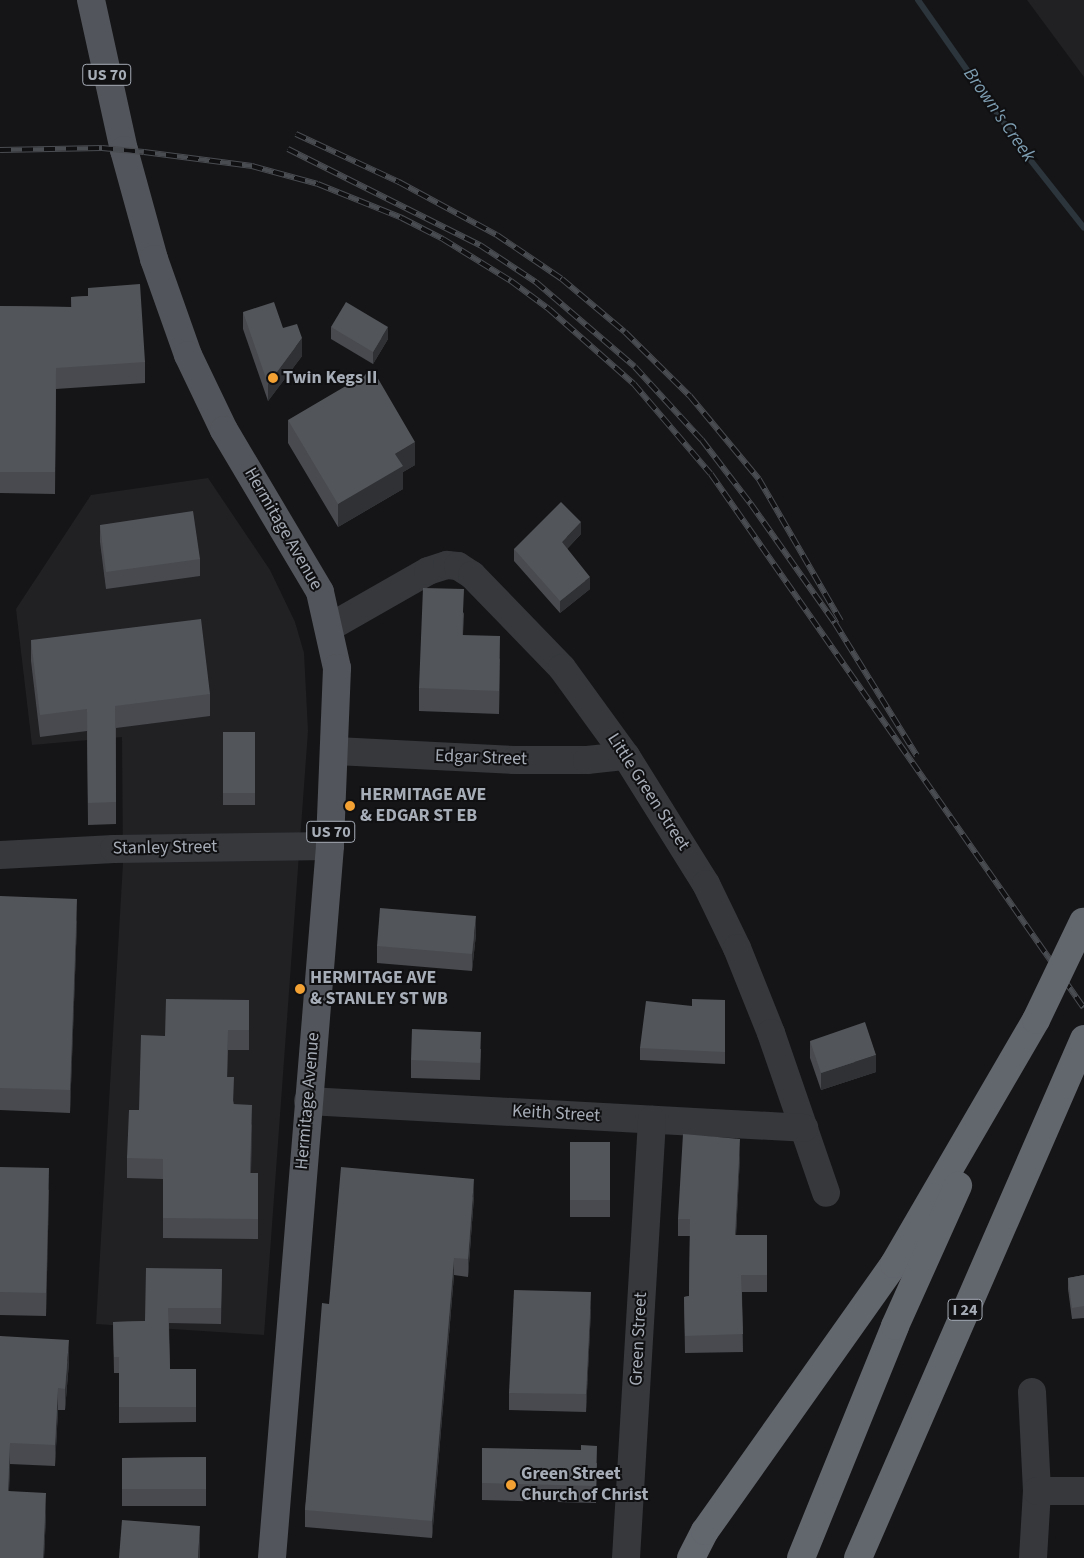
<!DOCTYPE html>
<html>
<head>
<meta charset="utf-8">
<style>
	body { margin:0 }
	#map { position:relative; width:1084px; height:1558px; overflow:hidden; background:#151517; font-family:"Source Sans 3",sans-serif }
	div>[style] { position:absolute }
	.built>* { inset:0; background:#212124 }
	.stream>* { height:6px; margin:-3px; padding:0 3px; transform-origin:3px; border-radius:3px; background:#2b353b }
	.minor>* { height:28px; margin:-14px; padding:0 14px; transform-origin:14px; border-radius:14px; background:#36383c }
	.major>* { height:28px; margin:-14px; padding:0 14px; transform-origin:14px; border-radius:14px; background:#52555b }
	.highway>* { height:28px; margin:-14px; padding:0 14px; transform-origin:14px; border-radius:14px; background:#62666d }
	.rail>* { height:5.5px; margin-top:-2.75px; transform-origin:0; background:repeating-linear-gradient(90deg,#101012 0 11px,#494c51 0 22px); box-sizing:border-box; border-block:1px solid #494c51 }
	.highway-bridge>* { height:28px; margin:-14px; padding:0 14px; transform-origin:14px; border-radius:14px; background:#62666d }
	.wall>* { inset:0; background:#484a4f }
	.shaded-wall>* { inset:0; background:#2f3134 }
	.building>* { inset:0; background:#52555a }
	.dots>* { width:14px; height:14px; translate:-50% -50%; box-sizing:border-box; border:2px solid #101012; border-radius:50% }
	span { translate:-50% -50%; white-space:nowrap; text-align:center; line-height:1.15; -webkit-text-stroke:4px #101012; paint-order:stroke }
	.shield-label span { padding:1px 4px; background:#101012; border:1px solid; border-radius:4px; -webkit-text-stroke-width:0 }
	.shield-label { font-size:16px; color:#a7adb7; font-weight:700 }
	.poi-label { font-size:18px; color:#a7adb7; font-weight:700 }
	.left { translate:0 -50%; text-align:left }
	.street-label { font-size:18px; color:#a7adb7 }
	.water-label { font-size:19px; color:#7e9eb2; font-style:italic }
</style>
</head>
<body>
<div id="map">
	<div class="built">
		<i style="clip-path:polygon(1027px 0,1084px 0,1084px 77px)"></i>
		<i style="clip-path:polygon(208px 478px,270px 570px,295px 622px,304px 653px,308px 731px,264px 1335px,96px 1324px,123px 863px,122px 737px,32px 745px,16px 609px,91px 495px)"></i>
	</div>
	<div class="stream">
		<i style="left:918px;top:0;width:192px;rotate:55deg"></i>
		<i style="left:1028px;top:157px;width:90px;rotate:51.7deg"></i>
	</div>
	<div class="minor">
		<i style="left:330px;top:627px;width:113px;rotate:-29.7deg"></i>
		<i style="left:428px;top:571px;width:20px;rotate:-18deg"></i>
		<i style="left:447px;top:565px;width:11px;rotate:5deg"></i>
		<i style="left:458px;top:566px;width:17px;rotate:33deg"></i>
		<i style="left:472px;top:575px;width:129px;rotate:45.9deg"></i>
		<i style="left:562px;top:668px;width:109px;rotate:54deg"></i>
		<i style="left:626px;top:756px;width:151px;rotate:58deg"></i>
		<i style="left:706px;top:884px;width:71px;rotate:64.2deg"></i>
		<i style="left:737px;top:948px;width:92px;rotate:68.2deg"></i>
		<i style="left:771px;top:1033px;width:169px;rotate:71deg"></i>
		<i style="left:336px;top:751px;width:179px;rotate:2.9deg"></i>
		<i style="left:515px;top:760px;width:72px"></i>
		<i style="left:587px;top:760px;width:39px;rotate:-6deg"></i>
		<i style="left:0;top:855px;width:114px;rotate:-3deg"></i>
		<i style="left:114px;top:849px;width:216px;rotate:-0.8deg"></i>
		<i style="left:308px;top:1101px;width:497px;rotate:3.1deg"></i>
		<i style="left:1032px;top:1392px;width:99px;rotate:87.1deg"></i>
		<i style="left:626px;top:1558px;width:439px;rotate:-86.6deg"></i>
		<i style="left:1033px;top:1558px;width:67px;rotate:-86.6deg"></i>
		<i style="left:1037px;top:1491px;width:47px"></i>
	</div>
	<div class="major">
		<i style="left:91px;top:0;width:154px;rotate:77.6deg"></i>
		<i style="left:124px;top:150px;width:113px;rotate:74.6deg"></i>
		<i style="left:154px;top:259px;width:102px;rotate:70.5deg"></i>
		<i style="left:188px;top:355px;width:83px;rotate:64.4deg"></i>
		<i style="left:224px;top:430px;width:188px;rotate:59.3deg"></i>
		<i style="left:320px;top:592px;width:78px;rotate:77.4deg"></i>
		<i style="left:337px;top:668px;width:178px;rotate:92.3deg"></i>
		<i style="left:330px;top:846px;width:714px;rotate:94.66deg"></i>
	</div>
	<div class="highway">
		<i style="left:691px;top:1558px;width:30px;rotate:-63deg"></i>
		<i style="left:705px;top:1531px;width:327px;rotate:-54.7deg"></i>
		<i style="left:894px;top:1264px;width:282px;rotate:-59.8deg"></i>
		<i style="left:801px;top:1558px;width:250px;rotate:-67.9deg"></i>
		<i style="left:895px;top:1326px;width:154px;rotate:-65.8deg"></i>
		<i style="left:858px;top:1558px;width:566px;rotate:-66.47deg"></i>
	</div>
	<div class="rail">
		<i style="left:296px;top:134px;width:114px;rotate:25deg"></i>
		<i style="left:399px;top:182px;width:111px;rotate:28.4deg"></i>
		<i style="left:497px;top:235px;width:78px;rotate:34.1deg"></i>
		<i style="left:562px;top:279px;width:82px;rotate:40.1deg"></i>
		<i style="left:625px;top:332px;width:91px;rotate:44.6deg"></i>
		<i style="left:690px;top:396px;width:108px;rotate:50.3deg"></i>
		<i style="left:759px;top:479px;width:164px;rotate:60deg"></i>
		<i style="left:288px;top:149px;width:215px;rotate:26.6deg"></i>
		<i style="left:480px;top:245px;width:67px;rotate:33.5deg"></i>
		<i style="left:536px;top:282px;width:130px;rotate:40.6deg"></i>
		<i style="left:635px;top:367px;width:99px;rotate:47.5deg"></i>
		<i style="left:702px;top:440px;width:81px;rotate:52.6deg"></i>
		<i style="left:751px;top:504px;width:146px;rotate:54.8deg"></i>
		<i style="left:835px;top:623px;width:156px;rotate:58.3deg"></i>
		<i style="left:0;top:150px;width:102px;rotate:-1.1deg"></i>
		<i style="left:102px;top:148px;width:42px;rotate:5.4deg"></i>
		<i style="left:144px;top:152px;width:109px;rotate:7.4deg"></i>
		<i style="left:252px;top:166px;width:68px;rotate:15.3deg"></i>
		<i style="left:318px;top:184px;width:91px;rotate:22deg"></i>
		<i style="left:402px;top:218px;width:46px;rotate:27.1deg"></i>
		<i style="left:443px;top:239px;width:80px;rotate:31.7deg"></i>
		<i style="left:511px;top:281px;width:47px;rotate:36.4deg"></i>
		<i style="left:549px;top:309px;width:113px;rotate:41.4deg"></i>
		<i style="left:634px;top:384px;width:118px;rotate:49.5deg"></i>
		<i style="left:711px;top:474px;width:651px;rotate:55.07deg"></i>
	</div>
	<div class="highway-bridge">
		<i style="left:1036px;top:1020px;width:109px;rotate:-64.4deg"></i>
	</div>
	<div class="wall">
		<i style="clip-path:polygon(88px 288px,145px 362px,145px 383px,56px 389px,55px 494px,0 493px,0 306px,71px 307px,71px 297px,88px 296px)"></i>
		<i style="clip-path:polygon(243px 312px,283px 328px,302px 356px,268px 401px,243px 329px)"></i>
		<i style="clip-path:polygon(331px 327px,388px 339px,373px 364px,331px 339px)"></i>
		<i style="clip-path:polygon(288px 420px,415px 465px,403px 472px,403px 489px,338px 527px,288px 443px)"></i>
		<i style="clip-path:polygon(100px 525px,200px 559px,200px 576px,106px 589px,100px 542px)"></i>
		<i style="clip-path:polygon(581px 534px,567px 549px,590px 589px,560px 613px,514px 561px,514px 549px)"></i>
		<i style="clip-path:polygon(464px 612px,463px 635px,500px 659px,499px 714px,419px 711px,419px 688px)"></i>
		<i style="clip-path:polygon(31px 640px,210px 694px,210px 716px,116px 728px,116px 824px,88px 825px,87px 731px,40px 737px,31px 661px)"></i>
		<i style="clip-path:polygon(223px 732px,255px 732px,255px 805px,223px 805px)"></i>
		<i style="clip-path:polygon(0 896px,77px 921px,70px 1113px,0 1110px)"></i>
		<i style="clip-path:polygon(476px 934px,472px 971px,377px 963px,377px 946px)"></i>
		<i style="clip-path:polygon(249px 1000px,249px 1050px,228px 1050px,227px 1077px,234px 1104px,252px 1125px,251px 1173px,258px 1173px,258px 1239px,163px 1238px,163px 1179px,127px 1178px,127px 1158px,139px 1110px)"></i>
		<i style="clip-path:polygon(725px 1000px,725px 1064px,640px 1060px,640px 1048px)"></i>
		<i style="clip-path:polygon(810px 1041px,876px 1072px,821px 1090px,810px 1058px)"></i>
		<i style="clip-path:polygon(481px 1049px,480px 1080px,411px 1078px,411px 1060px)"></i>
		<i style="clip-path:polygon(570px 1142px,610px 1142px,610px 1217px,570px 1217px)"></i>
		<i style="clip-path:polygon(740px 1156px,736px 1235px,767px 1235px,767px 1292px,742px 1292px,743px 1352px,685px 1353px,684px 1297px,689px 1296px,690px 1236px,678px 1236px,678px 1219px)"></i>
		<i style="clip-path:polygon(0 1167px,49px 1190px,46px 1316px,0 1315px)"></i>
		<i style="clip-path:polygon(474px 1196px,468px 1277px,454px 1275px,432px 1538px,305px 1527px,305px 1510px,329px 1304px)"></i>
		<i style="clip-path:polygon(222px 1269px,221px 1324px,169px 1323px,170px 1369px,196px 1369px,196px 1422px,119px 1423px,119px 1373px,114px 1373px,113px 1322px,145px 1321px)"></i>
		<i style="clip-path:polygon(1084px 1275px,1084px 1318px,1072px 1319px,1068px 1289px,1068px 1278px)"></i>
		<i style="clip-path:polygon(591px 1309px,586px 1412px,509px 1410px,509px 1393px)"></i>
		<i style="clip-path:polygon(0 1336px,69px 1362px,65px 1410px,58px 1410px,55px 1466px,10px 1464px,9px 1491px,46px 1514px,44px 1558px,0 1558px)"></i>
		<i style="clip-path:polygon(206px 1457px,206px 1506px,122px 1506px,122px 1458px)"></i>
		<i style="clip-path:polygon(597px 1463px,596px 1503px,482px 1500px,482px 1483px)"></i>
	</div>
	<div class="shaded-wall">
		<i style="clip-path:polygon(388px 327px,388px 339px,373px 364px,373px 352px)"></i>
		<i style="clip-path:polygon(302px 338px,302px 356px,268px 401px,268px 384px)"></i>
		<i style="clip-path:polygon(415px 442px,415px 465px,403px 472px,403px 489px,338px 527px,338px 504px,395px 454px)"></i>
		<i style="clip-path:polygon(581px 522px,581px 534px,562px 554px,562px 542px)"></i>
		<i style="clip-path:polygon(590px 577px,590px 589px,560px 613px,560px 601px)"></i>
		<i style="clip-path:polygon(500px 636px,500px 659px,499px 714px,499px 691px)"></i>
		<i style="clip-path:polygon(77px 899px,77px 921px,70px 1113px,70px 1090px)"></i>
		<i style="clip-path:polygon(476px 916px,476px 934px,472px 971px,472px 954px)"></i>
		<i style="clip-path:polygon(228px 1030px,228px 1050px,227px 1097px,227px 1077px)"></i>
		<i style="clip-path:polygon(876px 1055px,876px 1072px,821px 1090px,821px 1073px)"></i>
		<i style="clip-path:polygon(252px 1105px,252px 1125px,250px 1193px,250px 1173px)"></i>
		<i style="clip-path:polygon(740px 1139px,740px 1156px,735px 1252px,735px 1235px)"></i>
		<i style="clip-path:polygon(49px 1168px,49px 1190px,46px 1316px,46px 1293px)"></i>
		<i style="clip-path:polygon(474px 1179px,474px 1196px,468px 1277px,468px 1259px)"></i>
		<i style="clip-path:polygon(454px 1258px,454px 1275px,432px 1538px,432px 1521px)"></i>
		<i style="clip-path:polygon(591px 1292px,591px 1309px,586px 1412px,586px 1394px)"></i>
		<i style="clip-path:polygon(69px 1340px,69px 1362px,65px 1410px,65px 1389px)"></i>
		<i style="clip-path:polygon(58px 1388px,58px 1410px,55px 1466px,55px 1445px)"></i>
		<i style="clip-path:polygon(10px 1443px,10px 1464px,8px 1513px,8px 1491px)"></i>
		<i style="clip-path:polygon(46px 1493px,46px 1514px,44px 1558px,43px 1558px)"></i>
		<i style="clip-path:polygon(200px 1526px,200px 1558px,198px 1558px)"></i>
	</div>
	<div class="building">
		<i style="clip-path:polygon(140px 284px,145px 362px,56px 368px,55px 472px,0 472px,0 306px,72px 307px,71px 297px,88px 296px,88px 288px)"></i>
		<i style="clip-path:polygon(274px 302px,283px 328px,297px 324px,302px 338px,268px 384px,243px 312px)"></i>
		<i style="clip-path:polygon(346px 302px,388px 327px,373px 352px,331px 327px)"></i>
		<i style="clip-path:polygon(373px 370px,415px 442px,395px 454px,403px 466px,338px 504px,288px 420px)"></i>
		<i style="clip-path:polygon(561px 502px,581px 522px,562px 542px,590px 577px,560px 601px,514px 549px)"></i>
		<i style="clip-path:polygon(193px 511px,200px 559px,106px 572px,100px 525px)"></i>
		<i style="clip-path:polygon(423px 588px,464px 589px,462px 635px,500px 636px,499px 691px,419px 688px)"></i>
		<i style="clip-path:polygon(201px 619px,210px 694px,115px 706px,116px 802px,88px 803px,87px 709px,40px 715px,31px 640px)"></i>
		<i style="clip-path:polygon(223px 732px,255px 732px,255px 793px,223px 793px)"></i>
		<i style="clip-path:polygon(0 896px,77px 899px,70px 1090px,0 1088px)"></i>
		<i style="clip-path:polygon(380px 908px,476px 916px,472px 954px,377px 946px)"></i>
		<i style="clip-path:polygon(166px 999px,249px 1000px,249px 1030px,228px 1030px,227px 1077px,234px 1077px,233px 1104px,252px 1105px,250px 1173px,258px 1173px,258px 1219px,163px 1218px,163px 1159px,127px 1158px,129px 1110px,139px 1110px,141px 1035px,165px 1036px)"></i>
		<i style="clip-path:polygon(692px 999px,725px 1000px,725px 1052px,640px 1048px,646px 1001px,692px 1006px)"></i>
		<i style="clip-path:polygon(865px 1022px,876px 1055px,821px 1073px,810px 1041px)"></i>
		<i style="clip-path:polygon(412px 1029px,481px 1032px,480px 1063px,411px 1060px)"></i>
		<i style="clip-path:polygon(683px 1134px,740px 1139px,735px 1235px,767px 1235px,767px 1275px,741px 1275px,743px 1334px,685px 1336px,684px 1297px,689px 1296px,690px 1219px,678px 1219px)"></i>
		<i style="clip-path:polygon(570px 1142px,610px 1142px,610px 1200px,570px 1200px)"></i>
		<i style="clip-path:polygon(0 1167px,49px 1168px,46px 1293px,0 1292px)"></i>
		<i style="clip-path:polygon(341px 1167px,474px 1179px,468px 1259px,454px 1258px,432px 1521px,305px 1510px,322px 1303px,329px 1304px)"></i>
		<i style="clip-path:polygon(146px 1268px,222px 1269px,221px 1308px,168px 1308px,170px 1369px,196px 1369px,196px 1407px,119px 1407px,119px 1357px,114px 1357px,113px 1322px,145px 1321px)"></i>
		<i style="clip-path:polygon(1084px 1275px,1084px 1306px,1072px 1308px,1068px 1278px)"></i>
		<i style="clip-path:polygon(514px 1290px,591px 1292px,586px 1394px,509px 1393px)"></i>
		<i style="clip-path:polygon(0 1336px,69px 1340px,65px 1389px,58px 1388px,55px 1445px,10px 1443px,8px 1491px,46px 1493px,43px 1558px,0 1558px)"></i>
		<i style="clip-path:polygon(581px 1445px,597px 1446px,596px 1486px,482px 1483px,482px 1448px,581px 1450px)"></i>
		<i style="clip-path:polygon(206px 1457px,206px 1489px,122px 1489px,122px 1458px)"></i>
		<i style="clip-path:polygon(122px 1520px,200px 1526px,198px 1558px,119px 1558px)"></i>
	</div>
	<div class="dots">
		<i style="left:273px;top:378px;background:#f2a132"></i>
		<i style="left:350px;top:806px;background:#f2a132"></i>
		<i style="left:300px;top:989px;background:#f2a132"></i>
		<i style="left:511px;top:1485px;background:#f2a132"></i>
	</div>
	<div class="shield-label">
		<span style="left:107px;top:75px">US 70</span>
		<span style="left:331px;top:832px">US 70</span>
		<span style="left:965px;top:1310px">I 24</span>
	</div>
	<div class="poi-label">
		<span class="left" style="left:283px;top:378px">Twin Kegs II</span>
		<span class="left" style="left:360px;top:806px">HERMITAGE AVE<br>&amp; EDGAR ST EB</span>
		<span class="left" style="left:310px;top:989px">HERMITAGE AVE<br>&amp; STANLEY ST WB</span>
		<span class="left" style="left:521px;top:1485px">Green Street<br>Church of Christ</span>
	</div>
	<div class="street-label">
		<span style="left:283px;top:529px;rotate:60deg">Hermitage Avenue</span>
		<span style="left:481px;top:758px;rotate:2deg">Edgar Street</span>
		<span style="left:648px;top:792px;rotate:57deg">Little Green Street</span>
		<span style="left:165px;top:848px;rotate:-1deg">Stanley Street</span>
		<span style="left:308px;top:1101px;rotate:-85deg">Hermitage Avenue</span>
		<span style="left:556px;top:1114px;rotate:3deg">Keith Street</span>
		<span style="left:639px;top:1339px;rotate:-87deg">Green Street</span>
	</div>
	<div class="water-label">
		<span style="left:999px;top:115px;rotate:55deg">Brown's Creek</span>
	</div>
</div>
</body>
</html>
